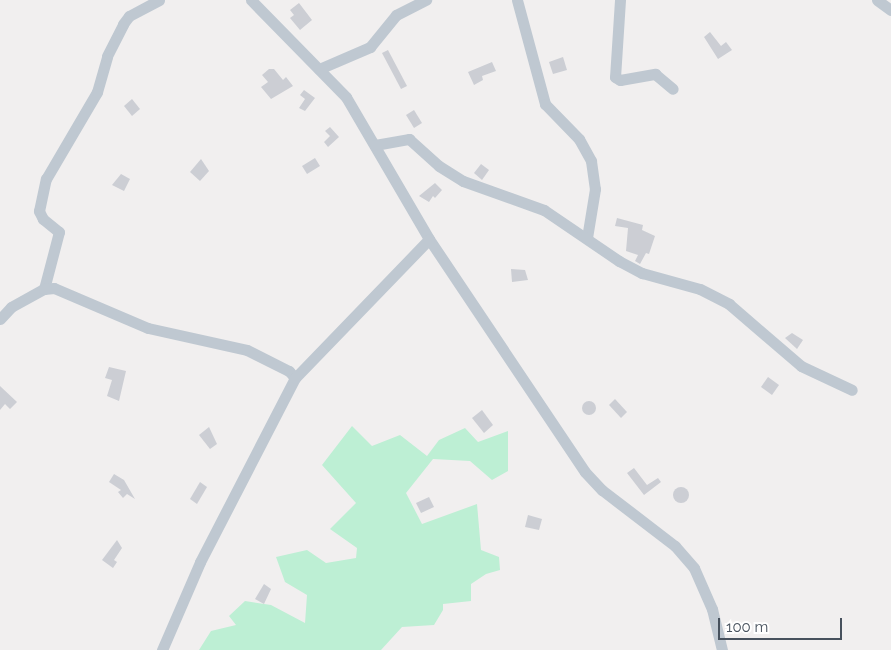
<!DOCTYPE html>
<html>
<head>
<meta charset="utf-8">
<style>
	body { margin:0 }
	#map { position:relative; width:891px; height:650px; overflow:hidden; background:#f1efef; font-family:Raleway,sans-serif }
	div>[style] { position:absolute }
	.green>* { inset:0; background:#bdefd4 }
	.building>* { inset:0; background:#ccced4 }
	.round { border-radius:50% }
	.minor>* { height:11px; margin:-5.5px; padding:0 5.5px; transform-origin:5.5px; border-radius:5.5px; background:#bfc8d1 }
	span { translate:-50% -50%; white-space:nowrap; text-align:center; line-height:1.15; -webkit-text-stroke:4px #fff; paint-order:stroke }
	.scale { position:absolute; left:718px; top:618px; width:124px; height:22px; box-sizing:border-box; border:2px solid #47515d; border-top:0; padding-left:6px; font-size:15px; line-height:18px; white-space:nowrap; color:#47515d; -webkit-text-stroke:4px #fff; paint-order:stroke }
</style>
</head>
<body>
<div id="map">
	<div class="green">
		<i style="clip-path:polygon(352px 426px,372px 446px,400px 435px,427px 456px,439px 440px,465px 428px,478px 442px,508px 431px,508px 471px,492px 480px,470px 461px,433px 459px,406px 493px,422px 524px,477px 504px,481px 550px,499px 557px,500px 570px,486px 574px,471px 584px,471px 601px,443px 604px,443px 610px,434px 625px,402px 627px,381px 650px,199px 650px,211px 631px,236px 625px,229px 616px,245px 601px,271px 605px,305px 623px,307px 595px,285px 582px,276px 557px,307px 550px,326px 563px,356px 558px,357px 548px,330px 529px,356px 503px,322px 465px)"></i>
	</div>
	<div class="building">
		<i style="clip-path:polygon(299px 3px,312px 20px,300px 30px,290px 18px,294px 15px,290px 10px)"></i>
		<i style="clip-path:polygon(710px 32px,721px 46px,726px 42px,732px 50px,718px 59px,704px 37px)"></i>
		<i style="clip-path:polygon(388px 50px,407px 86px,401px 89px,382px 53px)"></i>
		<i style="clip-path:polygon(563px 57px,567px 70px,553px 74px,549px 62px)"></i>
		<i style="clip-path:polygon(492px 62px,496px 71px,482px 76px,483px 80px,474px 85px,468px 72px)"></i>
		<i style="clip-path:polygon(269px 69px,274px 69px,283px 80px,286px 77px,293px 86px,271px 99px,261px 87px,268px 82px,262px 75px)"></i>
		<i style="clip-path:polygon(304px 90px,315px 98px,305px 111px,299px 108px,305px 99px,300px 95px)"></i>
		<i style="clip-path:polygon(132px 99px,140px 109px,132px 116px,124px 106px)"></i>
		<i style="clip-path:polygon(414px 110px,422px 123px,414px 128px,406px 115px)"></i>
		<i style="clip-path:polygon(330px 127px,339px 137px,328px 147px,324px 142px,330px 136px,325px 131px)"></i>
		<i style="clip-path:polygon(315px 158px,320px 166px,307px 174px,302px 166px)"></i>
		<i style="clip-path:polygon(201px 159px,209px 171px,200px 181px,190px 172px)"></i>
		<i style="clip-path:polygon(481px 164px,489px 170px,482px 180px,474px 173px)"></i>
		<i style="clip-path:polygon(121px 174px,130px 179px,124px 191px,112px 185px)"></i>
		<i style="clip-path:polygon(435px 183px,442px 190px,435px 198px,433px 196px,429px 202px,419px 196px)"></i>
		<i style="clip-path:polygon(617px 218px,643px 225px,642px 230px,655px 236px,649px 254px,646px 253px,640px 264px,635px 261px,638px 255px,626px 251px,628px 228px,615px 226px)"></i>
		<i style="clip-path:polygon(511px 269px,525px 270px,528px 280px,512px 282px)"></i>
		<i style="clip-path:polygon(792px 333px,803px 340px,797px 349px,785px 338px)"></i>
		<i style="clip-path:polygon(109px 367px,126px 371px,119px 401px,107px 396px,112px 380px,105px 378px)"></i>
		<i style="clip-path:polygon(768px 377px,779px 385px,772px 395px,761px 387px)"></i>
		<i style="clip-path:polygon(0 386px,17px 402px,10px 409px,5px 404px,0 410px)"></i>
		<i style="clip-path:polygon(615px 399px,627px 412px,621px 418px,609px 405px)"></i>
		<i class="round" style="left:582px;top:401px;width:14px;height:14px"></i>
		<i style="clip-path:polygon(482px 410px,493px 425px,484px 433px,472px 418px)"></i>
		<i style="clip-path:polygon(209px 427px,217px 444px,210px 449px,199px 435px)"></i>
		<i style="clip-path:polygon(634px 468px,647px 485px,658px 478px,661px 482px,644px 495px,627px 473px)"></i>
		<i style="clip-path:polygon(114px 474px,124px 480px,135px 499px,127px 494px,123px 498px,118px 492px,121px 490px,109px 482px)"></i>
		<i style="clip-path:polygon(200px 482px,207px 487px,197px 504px,190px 499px)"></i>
		<i class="round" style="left:673px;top:487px;width:16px;height:16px"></i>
		<i style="clip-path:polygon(429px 497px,434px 507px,421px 513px,416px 503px)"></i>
		<i style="clip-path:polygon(528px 515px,542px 519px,539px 530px,525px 527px)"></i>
		<i style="clip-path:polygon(117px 540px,122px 548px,114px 560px,117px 562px,113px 568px,102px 560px)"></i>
		<i style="clip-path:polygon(264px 584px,271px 589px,264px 604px,255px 599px)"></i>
	</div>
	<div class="minor">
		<i style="left:251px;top:0;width:136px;rotate:45.6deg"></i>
		<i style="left:346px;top:97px;width:164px;rotate:59.7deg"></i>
		<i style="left:429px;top:239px;width:280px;rotate:56.2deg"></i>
		<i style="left:585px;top:472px;width:25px;rotate:47deg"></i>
		<i style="left:602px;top:490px;width:92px;rotate:37.5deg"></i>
		<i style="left:675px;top:546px;width:29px;rotate:49deg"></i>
		<i style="left:694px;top:568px;width:45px;rotate:66.3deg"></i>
		<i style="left:712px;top:609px;width:42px;rotate:76.3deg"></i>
		<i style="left:517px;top:0;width:108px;rotate:74.9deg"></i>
		<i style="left:545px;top:104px;width:49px;rotate:45.8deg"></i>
		<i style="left:579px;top:139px;width:25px;rotate:61deg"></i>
		<i style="left:591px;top:161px;width:28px;rotate:82deg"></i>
		<i style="left:595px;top:189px;width:50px;rotate:99.3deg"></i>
		<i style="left:620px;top:0;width:77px;rotate:93.7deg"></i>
		<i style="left:615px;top:77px;width:6px;rotate:31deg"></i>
		<i style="left:620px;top:80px;width:36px;rotate:-10deg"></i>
		<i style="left:655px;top:74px;width:23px;rotate:40deg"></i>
		<i style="left:877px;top:0;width:17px;rotate:36deg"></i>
		<i style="left:319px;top:69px;width:56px;rotate:-23.3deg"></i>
		<i style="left:370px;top:47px;width:41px;rotate:-50.9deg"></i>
		<i style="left:396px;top:15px;width:34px;rotate:-27deg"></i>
		<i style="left:375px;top:145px;width:35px;rotate:-10deg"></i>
		<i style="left:409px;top:139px;width:40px;rotate:42deg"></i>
		<i style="left:439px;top:166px;width:28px;rotate:32deg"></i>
		<i style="left:463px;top:181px;width:86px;rotate:19.7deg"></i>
		<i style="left:544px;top:210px;width:91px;rotate:34.2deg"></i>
		<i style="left:619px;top:261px;width:26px;rotate:28deg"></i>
		<i style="left:642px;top:273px;width:60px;rotate:15.4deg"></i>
		<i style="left:700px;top:289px;width:33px;rotate:27deg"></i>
		<i style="left:729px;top:304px;width:95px;rotate:40.7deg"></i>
		<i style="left:801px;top:366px;width:56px;rotate:25.2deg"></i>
		<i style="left:44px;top:289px;width:59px;rotate:-75.3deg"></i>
		<i style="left:59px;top:232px;width:21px;rotate:-141deg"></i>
		<i style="left:43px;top:219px;width:9px;rotate:-117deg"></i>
		<i style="left:39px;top:211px;width:33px;rotate:-78deg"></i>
		<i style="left:46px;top:179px;width:101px;rotate:-59.6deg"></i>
		<i style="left:97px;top:92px;width:37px;rotate:-74deg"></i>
		<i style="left:107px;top:56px;width:36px;rotate:-63deg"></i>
		<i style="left:123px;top:24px;width:10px;rotate:-53deg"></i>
		<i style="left:129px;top:16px;width:34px;rotate:-28deg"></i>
		<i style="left:0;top:319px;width:16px;rotate:-47deg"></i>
		<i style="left:11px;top:307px;width:38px;rotate:-29deg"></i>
		<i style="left:44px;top:289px;width:10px;rotate:-6deg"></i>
		<i style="left:54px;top:288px;width:102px;rotate:23.1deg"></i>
		<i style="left:148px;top:328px;width:101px;rotate:12.5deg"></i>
		<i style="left:247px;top:350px;width:47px;rotate:26.6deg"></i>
		<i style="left:289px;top:371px;width:9px;rotate:49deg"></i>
		<i style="left:162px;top:650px;width:96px;rotate:-66.6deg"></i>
		<i style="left:200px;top:562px;width:207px;rotate:-62.7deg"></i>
		<i style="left:295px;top:378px;width:193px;rotate:-46deg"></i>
	</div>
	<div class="scale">100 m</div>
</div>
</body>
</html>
